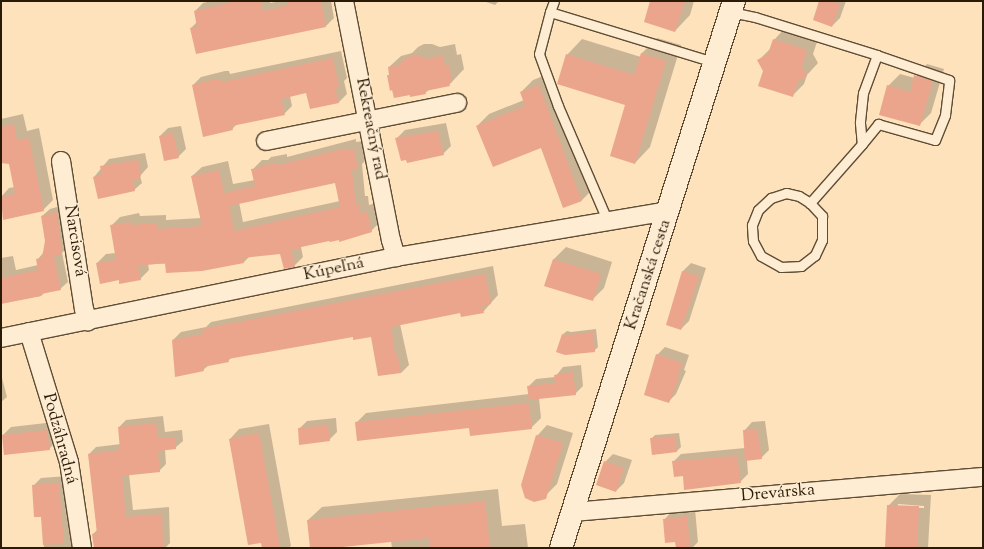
<!DOCTYPE html>
<html>
<head>
<meta charset="utf-8">
<style>
	body { margin:0 }
	#map { position:relative; width:984px; height:549px; overflow:hidden; background:#fde2bc; font-family:"Sorts Mill Goudy",serif }
	div>[style] { position:absolute }
	.shadow>* { inset:0; background:#0003 }
	.building>* { inset:0; background:#eaa58c }
	.roads { filter:drop-shadow(1px 0 #5e4d35) drop-shadow(-1px 0 #5e4d35) drop-shadow(0 1px #5e4d35) drop-shadow(0 -1px #5e4d35) }
	.lane>* { height:9px; margin:-4.5px; padding:0 4.5px; transform-origin:4.5px; border-radius:4.5px; background:#feecd3 }
	.street>* { height:18px; margin:-9px; padding:0 9px; transform-origin:9px; border-radius:9px; background:#feecd3 }
	.secondary>* { height:22px; margin:-11px; padding:0 11px; transform-origin:11px; border-radius:11px; background:#feecd3 }
	span { translate:-50% -50%; white-space:nowrap; text-align:center; line-height:1.15; -webkit-text-stroke:3px #feecd3; paint-order:stroke }
	.street-label { font-size:17px; color:#291b08 }
	.frame { position:absolute; inset:0; border:2px solid #291b08; pointer-events:none }
</style>
</head>
<body>
<div id="map">
	<div class="shadow">
		<i style="clip-path:polygon(211px 1px,270px 1px,270px 3px,281px 1px,331px 1px,334px 18px,326px 26px,197px 53px,191px 28px,197px 22px,195px 11px,203px 3px)"></i>
		<i style="clip-path:polygon(483px 1px,499px 1px,495px 5px)"></i>
		<i style="clip-path:polygon(651px 1px,694px 1px,690px 15px,675px 31px)"></i>
		<i style="clip-path:polygon(820px 1px,846px 1px,840px 18px,832px 26px)"></i>
		<i style="clip-path:polygon(785px 28px,818px 39px,813px 54px,818px 63px,807px 75px,804px 84px,792px 96px,764px 71px,759px 60px,770px 49px,774px 40px)"></i>
		<i style="clip-path:polygon(657px 38px,681px 45px,650px 147px,635px 163px,627px 105px,567px 55px,582px 39px,641px 57px,642px 53px)"></i>
		<i style="clip-path:polygon(424px 44px,432px 44px,440px 47px,455px 44px,457px 55px,461px 54px,464px 69px,449px 85px,429px 90px,425px 93px,410px 94px,388px 76px,390px 74px,389px 67px,401px 56px,412px 53px,418px 47px)"></i>
		<i style="clip-path:polygon(341px 51px,347px 78px,344px 81px,347px 94px,339px 102px,307px 92px,290px 96px,292px 106px,284px 114px,238px 123px,232px 129px,193px 85px,201px 77px,225px 71px,229px 71px,230px 74px)"></i>
		<i style="clip-path:polygon(927px 64px,944px 69px,931px 113px,919px 125px,888px 86px,900px 74px,915px 78px)"></i>
		<i style="clip-path:polygon(551px 73px,594px 188px,582px 200px,563px 206px,541px 147px,477px 126px,489px 114px,524px 100px,521px 92px,533px 80px)"></i>
		<i style="clip-path:polygon(23px 114px,27px 131px,39px 128px,53px 200px,43px 210px,4px 219px,1px 197px,9px 188px,15px 187px,9px 163px,1px 163px,1px 119px)"></i>
		<i style="clip-path:polygon(446px 123px,451px 146px,443px 154px,397px 138px,405px 130px)"></i>
		<i style="clip-path:polygon(181px 126px,186px 149px,178px 157px,160px 136px,168px 128px)"></i>
		<i style="clip-path:polygon(evenodd,356px 139px,356px 142px,363px 141px,367px 159px,362px 164px,365px 196px,368px 196px,369px 205px,376px 203px,380px 222px,371px 231px,301px 247px,303px 257px,294px 266px,280px 253px,250px 256px,244px 262px,148px 264px,149px 270px,140px 279px,119px 279px,97px 263px,106px 254px,116px 253px,111px 226px,120px 217px,139px 213px,140px 216px,166px 215px,166px 220px,201px 218px,192px 176px,202px 167px,228px 161px,233px 184px,255px 180px,253px 169px,262px 160px,268px 160px,271px 157px,287px 154px,287px 157px,356px 139px,336px 182px,340px 201px,243px 222px,239px 202px,336px 182px)"></i>
		<i style="clip-path:polygon(145px 153px,148px 167px,140px 176px,142px 183px,134px 190px,99px 198px,94px 177px,109px 159px)"></i>
		<i style="clip-path:polygon(64px 205px,69px 245px,62px 253px,68px 282px,60px 289px,44px 293px,41px 296px,1px 303px,1px 258px,13px 256px,16px 270px,38px 265px,37px 260px,44px 252px,46px 241px,42px 216px,50px 209px)"></i>
		<i style="clip-path:polygon(566px 247px,612px 262px,604px 288px,592px 300px,545px 286px,554px 259px)"></i>
		<i style="clip-path:polygon(691px 263px,706px 268px,689px 321px,681px 329px,683px 271px)"></i>
		<i style="clip-path:polygon(493px 266px,498px 295px,483px 312px,461px 312px,400px 324px,409px 365px,401px 373px,371px 336px,353px 336px,232px 357px,228px 361px,209px 365px,203px 370px,173px 340px,181px 332px,206px 327px,211px 322px)"></i>
		<i style="clip-path:polygon(596px 329px,598px 347px,594px 351px,563px 334px,567px 331px,571px 332px)"></i>
		<i style="clip-path:polygon(665px 347px,689px 355px,684px 370px,686px 371px,676px 394px,669px 401px,657px 355px)"></i>
		<i style="clip-path:polygon(581px 365px,583px 386px,575px 394px,539px 398px,541px 418px,531px 428px,356px 423px,366px 413px,529px 394px,528px 387px,536px 379px,555px 377px,563px 367px)"></i>
		<i style="clip-path:polygon(1px 374px,7px 397px,1px 402px)"></i>
		<i style="clip-path:polygon(163px 416px,165px 432px,182px 430px,183px 441px,175px 448px,165px 449px,166px 464px,159px 471px,129px 474px,133px 510px,169px 507px,170px 543px,165px 548px,95px 548px,93px 534px,97px 530px,89px 454px,96px 447px,121px 444px,119px 427px,126px 420px)"></i>
		<i style="clip-path:polygon(336px 418px,337px 432px,329px 440px,299px 429px,307px 421px)"></i>
		<i style="clip-path:polygon(765px 421px,769px 450px,761px 458px,747px 460px,748px 474px,740px 482px,684px 475px,673px 462px,681px 454px,745px 448px,744px 431px,752px 422px)"></i>
		<i style="clip-path:polygon(55px 422px,57px 441px,49px 449px,3px 435px,11px 427px)"></i>
		<i style="clip-path:polygon(269px 424px,291px 546px,288px 548px,263px 548px,230px 439px,239px 429px)"></i>
		<i style="clip-path:polygon(547px 425px,573px 433px,557px 484px,546px 495px,537px 436px)"></i>
		<i style="clip-path:polygon(679px 433px,681px 447px,677px 451px,651px 439px,655px 435px)"></i>
		<i style="clip-path:polygon(613px 454px,632px 460px,624px 483px,616px 491px,605px 462px)"></i>
		<i style="clip-path:polygon(67px 476px,74px 548px,44px 548px,42px 516px,33px 486px,41px 478px)"></i>
		<i style="clip-path:polygon(498px 489px,502px 526px,525px 524px,528px 548px,392px 548px,391px 541px,329px 548px,311px 548px,308px 520px,322px 507px)"></i>
		<i style="clip-path:polygon(evenodd,900px 494px,931px 495px,928px 548px,886px 548px,888px 506px,900px 494px,898px 504px,924px 506px,924px 508px,898px 507px,898px 504px)"></i>
		<i style="clip-path:polygon(695px 509px,698px 542px,692px 548px,677px 548px,676px 541px,664px 520px,672px 511px)"></i>
	</div>
	<div class="building">
		<i style="clip-path:polygon(230px 1px,261px 1px,263px 11px,288px 5px,287px 1px,321px 1px,326px 27px,196px 54px,190px 28px,197px 27px,194px 11px,230px 3px)"></i>
		<i style="clip-path:polygon(650px 1px,685px 1px,675px 32px,644px 22px)"></i>
		<i style="clip-path:polygon(819px 1px,833px 1px,840px 4px,832px 27px,813px 20px)"></i>
		<i style="clip-path:polygon(773px 39px,807px 50px,802px 66px,807px 76px,798px 81px,793px 97px,758px 86px,763px 71px,757px 60px,768px 54px)"></i>
		<i style="clip-path:polygon(641px 53px,666px 61px,635px 164px,610px 156px,625px 105px,557px 84px,566px 54px,634px 75px)"></i>
		<i style="clip-path:polygon(443px 55px,445px 66px,449px 66px,452px 82px,449px 83px,450px 86px,425px 91px,426px 94px,410px 97px,410px 95px,394px 98px,392px 90px,390px 91px,387px 75px,389px 75px,388px 67px,399px 65px,404px 59px,412px 56px,420px 56px,427px 59px)"></i>
		<i style="clip-path:polygon(333px 58px,339px 87px,335px 87px,339px 103px,310px 109px,306px 93px,281px 99px,285px 115px,232px 126px,233px 130px,203px 137px,192px 85px,216px 79px,222px 79px,222px 82px)"></i>
		<i style="clip-path:polygon(914px 75px,933px 81px,920px 126px,879px 115px,887px 85px,910px 92px)"></i>
		<i style="clip-path:polygon(539px 85px,582px 201px,563px 208px,541px 148px,493px 167px,476px 126px,525px 106px,520px 92px)"></i>
		<i style="clip-path:polygon(14px 124px,17px 140px,29px 138px,44px 211px,3px 220px,1px 197px,15px 194px,9px 164px,1px 163px,1px 127px)"></i>
		<i style="clip-path:polygon(438px 131px,444px 155px,407px 163px,406px 160px,401px 161px,395px 138px)"></i>
		<i style="clip-path:polygon(173px 133px,179px 158px,164px 161px,159px 136px)"></i>
		<i style="clip-path:polygon(evenodd,347px 148px,347px 151px,354px 149px,358px 169px,352px 170px,356px 205px,359px 204px,360px 213px,367px 212px,372px 232px,339px 242px,339px 240px,330px 242px,329px 241px,300px 247px,300px 249px,291px 249px,295px 267px,284px 269px,280px 254px,243px 258px,244px 263px,202px 271px,166px 273px,165px 263px,138px 266px,141px 280px,119px 284px,119px 280px,100px 284px,96px 263px,116px 260px,110px 225px,130px 222px,131px 225px,157px 223px,158px 229px,202px 226px,191px 176px,219px 170px,224px 193px,255px 186px,251px 169px,261px 168px,260px 166px,278px 163px,278px 165px,347px 148px,335px 183px,340px 207px,234px 231px,229px 206px,335px 183px)"></i>
		<i style="clip-path:polygon(138px 160px,141px 175px,140px 178px,133px 180px,135px 191px,98px 199px,93px 177px,102px 175px,100px 166px)"></i>
		<i style="clip-path:polygon(57px 212px,62px 254px,54px 256px,61px 290px,41px 294px,41px 296px,1px 304px,1px 278px,38px 270px,36px 259px,42px 258px,45px 241px,41px 216px)"></i>
		<i style="clip-path:polygon(553px 259px,601px 274px,593px 301px,544px 286px)"></i>
		<i style="clip-path:polygon(682px 271px,699px 276px,681px 330px,666px 325px)"></i>
		<i style="clip-path:polygon(485px 274px,491px 304px,482px 306px,484px 313px,461px 317px,460px 313px,391px 327px,395px 354px,397px 353px,401px 373px,378px 376px,371px 337px,353px 340px,353px 337px,228px 359px,229px 362px,203px 367px,204px 371px,175px 377px,172px 340px,203px 334px,202px 329px)"></i>
		<i style="clip-path:polygon(593px 332px,595px 352px,565px 355px,556px 352px,562px 334px,567px 335px)"></i>
		<i style="clip-path:polygon(656px 354px,682px 363px,677px 378px,679px 378px,669px 403px,644px 395px)"></i>
		<i style="clip-path:polygon(573px 372px,576px 395px,529px 400px,527px 386px,555px 383px,554px 375px)"></i>
		<i style="clip-path:polygon(529px 403px,532px 429px,470px 436px,469px 428px,357px 441px,355px 422px)"></i>
		<i style="clip-path:polygon(156px 423px,158px 438px,175px 437px,176px 449px,158px 451px,160px 472px,122px 476px,126px 517px,162px 514px,163px 548px,94px 548px,92px 534px,97px 533px,88px 454px,120px 450px,118px 427px)"></i>
		<i style="clip-path:polygon(328px 425px,330px 441px,299px 445px,298px 428px)"></i>
		<i style="clip-path:polygon(757px 429px,762px 459px,745px 461px,743px 430px)"></i>
		<i style="clip-path:polygon(47px 430px,50px 450px,4px 455px,2px 435px)"></i>
		<i style="clip-path:polygon(259px 433px,268px 481px,280px 548px,262px 548px,261px 543px,248px 545px,229px 439px)"></i>
		<i style="clip-path:polygon(536px 435px,563px 443px,546px 499px,534px 502px,525px 498px,521px 485px)"></i>
		<i style="clip-path:polygon(675px 436px,677px 452px,652px 455px,650px 438px)"></i>
		<i style="clip-path:polygon(737px 456px,741px 483px,684px 490px,683px 476px,674px 477px,672px 461px)"></i>
		<i style="clip-path:polygon(604px 461px,624px 468px,616px 492px,596px 485px)"></i>
		<i style="clip-path:polygon(59px 483px,64px 544px,43px 545px,41px 517px,34px 517px,32px 485px)"></i>
		<i style="clip-path:polygon(485px 501px,490px 548px,429px 548px,429px 538px,333px 548px,310px 548px,307px 520px)"></i>
		<i style="clip-path:polygon(887px 505px,919px 506px,917px 548px,885px 548px)"></i>
		<i style="clip-path:polygon(687px 516px,690px 548px,676px 548px,675px 542px,665px 543px,663px 519px)"></i>
	</div>
	<div class="roads">
		<div class="lane">
			<i style="left:554px;top:1px;width:12px;rotate:110deg"></i>
			<i style="left:550px;top:12px;width:171px;rotate:17deg"></i>
			<i style="left:550px;top:12px;width:43px;rotate:104.7deg"></i>
			<i style="left:539px;top:54px;width:55px;rotate:69.9deg"></i>
			<i style="left:558px;top:106px;width:126px;rotate:66.7deg"></i>
			<i style="left:731px;top:12px;width:25px;rotate:12deg"></i>
			<i style="left:755px;top:17px;width:128px;rotate:17.3deg"></i>
			<i style="left:877px;top:55px;width:40px;rotate:110.2deg"></i>
			<i style="left:863px;top:93px;width:30px;rotate:96deg"></i>
			<i style="left:860px;top:123px;width:21px;rotate:85deg"></i>
			<i style="left:862px;top:144px;width:79px;rotate:131.4deg"></i>
			<i style="left:810px;top:203px;width:18px;rotate:47deg"></i>
			<i style="left:822px;top:216px;width:24px;rotate:90deg"></i>
			<i style="left:822px;top:240px;width:17px;rotate:115deg"></i>
			<i style="left:815px;top:255px;width:18px;rotate:142deg"></i>
			<i style="left:801px;top:266px;width:20px;rotate:177deg"></i>
			<i style="left:781px;top:267px;width:23px;rotate:-151deg"></i>
			<i style="left:761px;top:256px;width:17px;rotate:-118deg"></i>
			<i style="left:753px;top:241px;width:16px;rotate:-94deg"></i>
			<i style="left:752px;top:225px;width:16px;rotate:-68deg"></i>
			<i style="left:758px;top:210px;width:18px;rotate:-43deg"></i>
			<i style="left:771px;top:198px;width:16px;rotate:-18deg"></i>
			<i style="left:786px;top:193px;width:13px;rotate:13deg"></i>
			<i style="left:799px;top:196px;width:13px;rotate:32deg"></i>
			<i style="left:862px;top:144px;width:26px;rotate:-51deg"></i>
			<i style="left:878px;top:124px;width:59px;rotate:15.7deg"></i>
			<i style="left:935px;top:140px;width:27px;rotate:-68deg"></i>
			<i style="left:945px;top:115px;width:35px;rotate:-83deg"></i>
			<i style="left:949px;top:80px;width:76px;rotate:-160.9deg"></i>
		</div>
		<div class="street">
			<i style="left:344px;top:1px;width:244px;rotate:78.9deg"></i>
			<i style="left:391px;top:240px;width:18px;rotate:74deg"></i>
			<i style="left:266px;top:141px;width:195px;rotate:-11.3deg"></i>
			<i style="left:61px;top:161px;width:150px;rotate:81.2deg"></i>
			<i style="left:84px;top:309px;width:13px;rotate:72deg"></i>
			<i style="left:29px;top:332px;width:136px;rotate:72.9deg"></i>
			<i style="left:69px;top:462px;width:87px;rotate:81.4deg"></i>
			<i style="left:1px;top:338px;width:403px;rotate:-11.6deg"></i>
			<i style="left:396px;top:257px;width:277px;rotate:-9.6deg"></i>
			<i style="left:573px;top:512px;width:411px;rotate:-4.9deg"></i>
		</div>
		<div class="secondary">
			<i style="left:561px;top:548px;width:574px;rotate:-72.45deg"></i>
		</div>
	</div>
	<div class="street-label">
		<span style="left:370px;top:129px;rotate:79deg">Rekreačný rad</span>
		<span style="left:74px;top:241px;rotate:81deg">Narcisová</span>
		<span style="left:334px;top:270px;rotate:-12deg">Kúpeľná</span>
		<span style="left:649px;top:275px;rotate:-72deg">Kračanská cesta</span>
		<span style="left:59px;top:439px;rotate:75deg">Podzáhradná</span>
		<span style="left:778px;top:494px;rotate:-5deg">Drevárska</span>
	</div>
	<div class="frame"></div>
</div>
</body>
</html>
